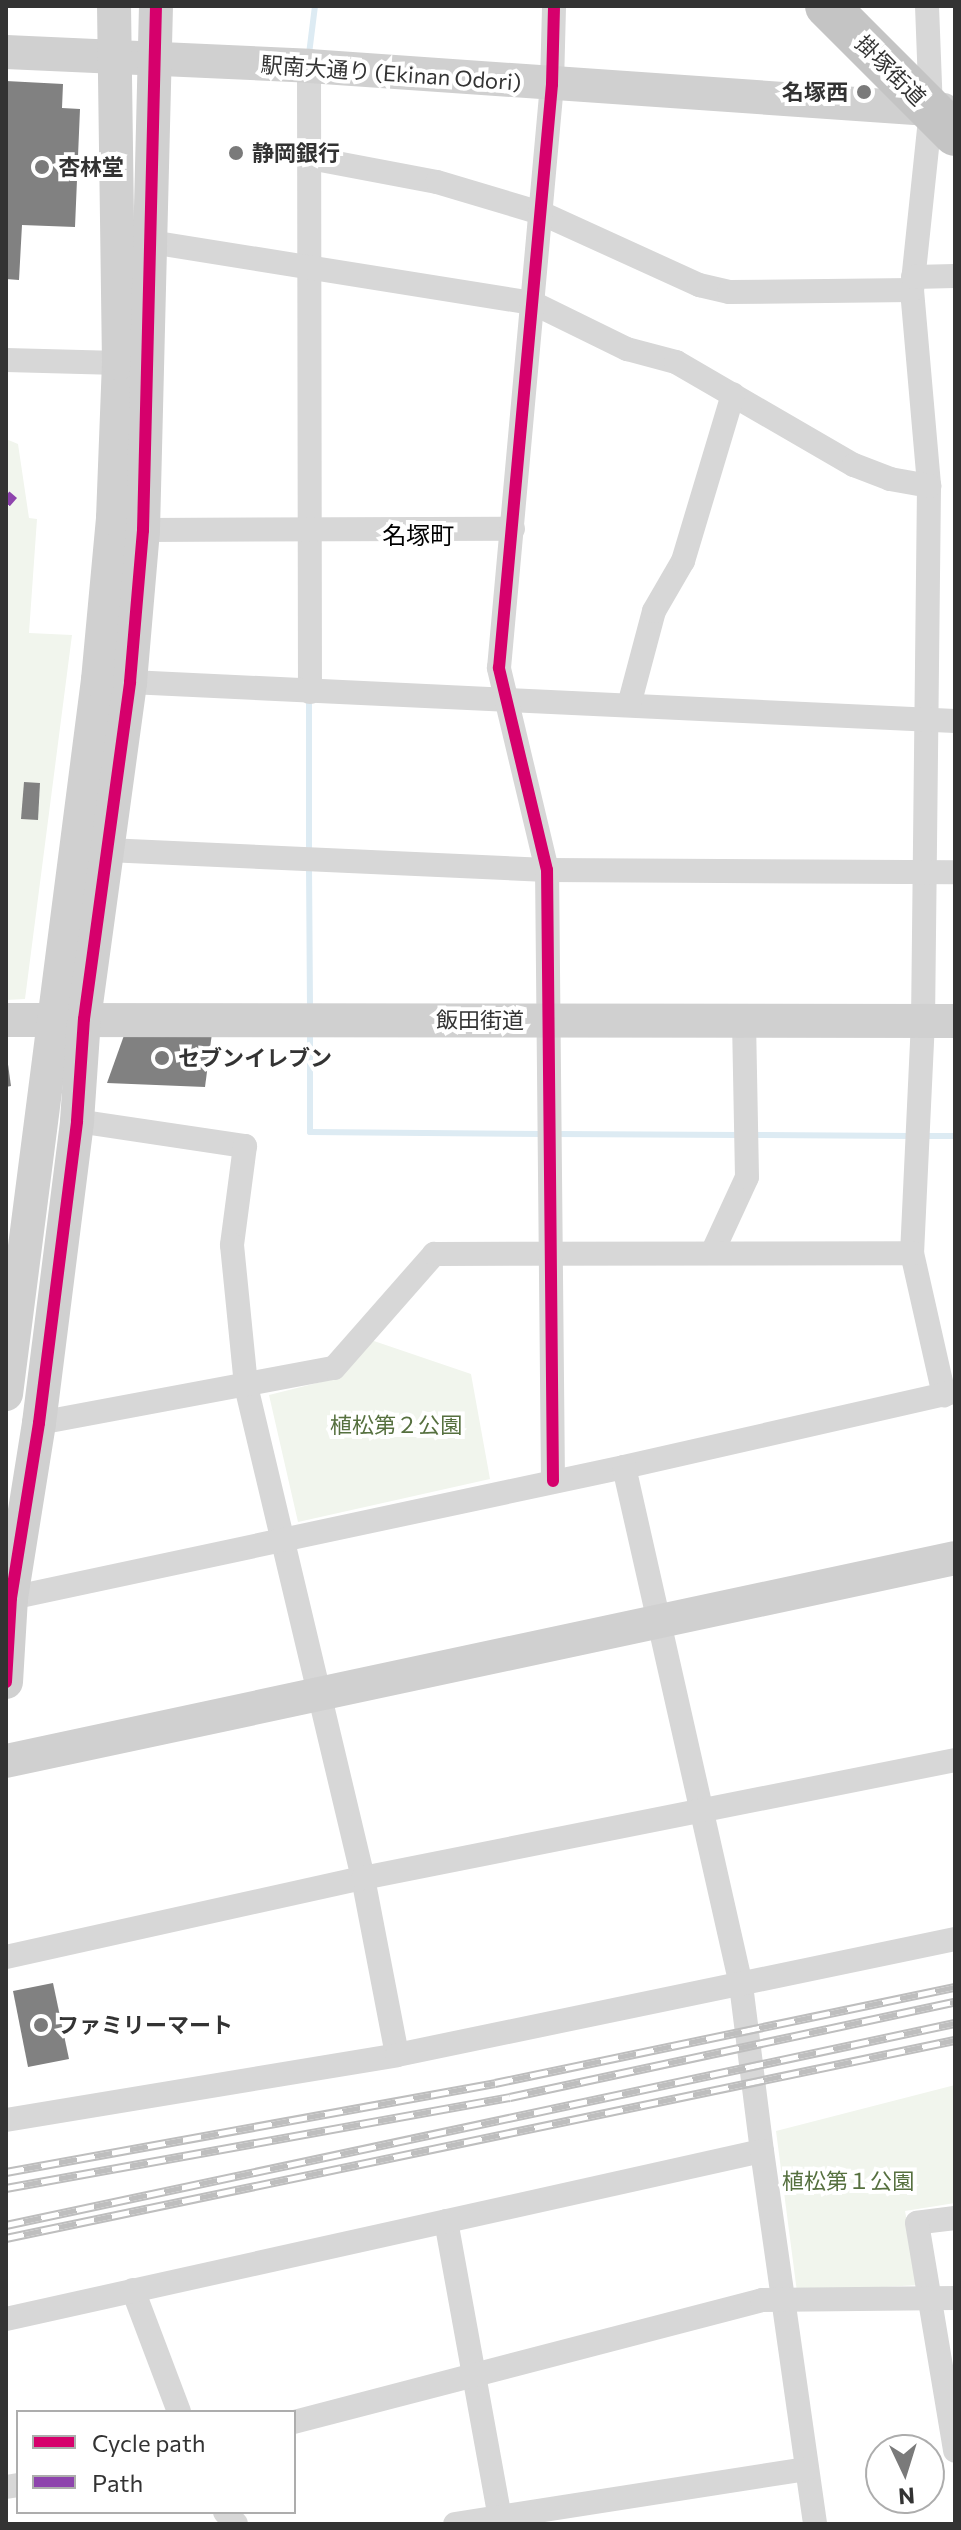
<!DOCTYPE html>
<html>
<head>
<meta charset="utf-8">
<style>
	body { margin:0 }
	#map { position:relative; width:961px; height:2530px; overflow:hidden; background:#fff; font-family:Commissioner,"Noto Sans JP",sans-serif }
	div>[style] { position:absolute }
	.green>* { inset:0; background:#f1f5ed }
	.stream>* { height:6px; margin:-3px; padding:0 3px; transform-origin:3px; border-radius:3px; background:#ddebf3 }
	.building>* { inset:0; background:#818181 }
	.street>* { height:24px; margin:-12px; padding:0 12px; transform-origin:12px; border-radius:12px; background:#d7d7d7 }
	.secondary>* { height:34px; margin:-17px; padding:0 17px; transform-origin:17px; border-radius:17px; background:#d0d0d0 }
	.highway>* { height:44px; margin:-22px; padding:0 22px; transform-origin:22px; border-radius:22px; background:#c4c4c4 }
	.rail>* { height:9px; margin-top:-4.5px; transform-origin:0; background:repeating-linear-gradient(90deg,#fff 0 18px,#bebebe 0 36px); box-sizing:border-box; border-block:2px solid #bebebe }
	.quiet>* { height:10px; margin-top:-5px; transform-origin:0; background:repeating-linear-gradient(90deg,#8e44ad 0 20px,transparent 0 30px) }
	.cycleway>* { height:12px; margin:-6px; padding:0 6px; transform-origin:6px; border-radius:6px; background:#d6006c }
	.dots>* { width:22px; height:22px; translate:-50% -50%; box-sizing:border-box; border:4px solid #fff; border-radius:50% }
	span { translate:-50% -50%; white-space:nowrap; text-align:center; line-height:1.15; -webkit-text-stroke:8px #fff; paint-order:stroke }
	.street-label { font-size:22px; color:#333 }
	.poi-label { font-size:22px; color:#333; font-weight:700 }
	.right { translate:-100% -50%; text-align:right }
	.left { translate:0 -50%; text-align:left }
	.park-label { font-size:22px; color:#56703f }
	.neighbourhood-label { font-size:24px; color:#000 }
	.frame { position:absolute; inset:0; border:8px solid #333; pointer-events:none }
	.legend { position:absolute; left:16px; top:2410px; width:280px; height:104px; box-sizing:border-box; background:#fff; border:2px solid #adadad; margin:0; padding:10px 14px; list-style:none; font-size:24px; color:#333 }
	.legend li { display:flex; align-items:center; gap:16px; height:40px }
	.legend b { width:40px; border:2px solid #adadad }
	.north { position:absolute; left:865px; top:2434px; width:80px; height:80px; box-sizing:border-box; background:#fff; border:2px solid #adadad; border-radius:50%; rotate:176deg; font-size:22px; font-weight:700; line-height:32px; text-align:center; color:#333 }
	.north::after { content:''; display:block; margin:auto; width:28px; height:36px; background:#7a7a7a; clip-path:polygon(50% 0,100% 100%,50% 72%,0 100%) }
</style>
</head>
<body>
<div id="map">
	<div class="green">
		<i style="clip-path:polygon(6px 439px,18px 444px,29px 518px,37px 519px,29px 633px,72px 635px,25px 999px,6px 1000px)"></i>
		<i style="clip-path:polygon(371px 1340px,471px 1374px,490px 1479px,298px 1522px,269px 1395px,341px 1377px)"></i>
		<i style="clip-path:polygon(955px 2085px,955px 2203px,905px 2211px,919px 2285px,797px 2292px,776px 2131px)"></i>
	</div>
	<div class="stream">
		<i style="left:309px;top:54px;width:48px;rotate:-82.9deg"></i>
		<i style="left:309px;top:697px;width:157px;rotate:90deg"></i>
		<i style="left:309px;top:865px;width:145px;rotate:89.6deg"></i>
		<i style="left:310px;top:1033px;width:99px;rotate:90deg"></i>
		<i style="left:310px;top:1132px;width:233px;rotate:0.5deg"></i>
		<i style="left:555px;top:1134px;width:184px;rotate:0.3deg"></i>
		<i style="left:751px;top:1135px;width:160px;rotate:0.4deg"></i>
		<i style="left:923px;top:1136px;width:32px"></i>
	</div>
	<div class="building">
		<i style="clip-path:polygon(6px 81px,63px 84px,62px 108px,80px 109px,75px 227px,22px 225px,19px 280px,6px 279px)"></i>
		<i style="clip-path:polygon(24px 782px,40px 783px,38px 820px,21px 819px)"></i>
		<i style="clip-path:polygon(127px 1027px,212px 1033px,205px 1087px,107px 1083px)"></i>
		<i style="clip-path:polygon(6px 1050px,11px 1086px,6px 1087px)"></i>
		<i style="clip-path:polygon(53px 1983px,69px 2059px,28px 2067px,13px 1991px)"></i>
	</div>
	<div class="street">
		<i style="left:927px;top:6px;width:104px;rotate:87.8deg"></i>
		<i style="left:931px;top:110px;width:181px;rotate:96deg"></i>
		<i style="left:912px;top:290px;width:197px;rotate:85deg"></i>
		<i style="left:929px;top:486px;width:535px;rotate:90.64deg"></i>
		<i style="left:923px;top:1021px;width:232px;rotate:92.7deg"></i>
		<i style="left:912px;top:1253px;width:146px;rotate:77.3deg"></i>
		<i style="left:309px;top:66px;width:626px;rotate:89.91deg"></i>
		<i style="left:310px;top:158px;width:129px;rotate:10.7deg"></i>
		<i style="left:437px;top:182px;width:109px;rotate:16.6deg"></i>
		<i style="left:541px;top:213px;width:174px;rotate:24.5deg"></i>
		<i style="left:699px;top:285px;width:31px;rotate:13deg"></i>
		<i style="left:729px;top:292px;width:183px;rotate:-0.6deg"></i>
		<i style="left:151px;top:242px;width:387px;rotate:9.1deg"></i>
		<i style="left:533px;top:303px;width:105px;rotate:26.1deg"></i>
		<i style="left:627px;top:349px;width:51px;rotate:14.9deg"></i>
		<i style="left:676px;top:362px;width:206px;rotate:30.1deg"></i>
		<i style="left:854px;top:465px;width:39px;rotate:21deg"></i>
		<i style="left:890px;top:479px;width:40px;rotate:10deg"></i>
		<i style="left:913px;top:277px;width:42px;rotate:-1.4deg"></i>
		<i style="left:6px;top:360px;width:113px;rotate:1.5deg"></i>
		<i style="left:143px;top:530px;width:370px;rotate:-0.2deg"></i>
		<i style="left:130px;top:682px;width:826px;rotate:2.71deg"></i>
		<i style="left:629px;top:705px;width:97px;rotate:-75.1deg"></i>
		<i style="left:654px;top:611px;width:58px;rotate:-59.9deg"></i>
		<i style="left:683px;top:561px;width:174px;rotate:-73.3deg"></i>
		<i style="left:107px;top:850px;width:440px;rotate:2.6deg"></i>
		<i style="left:547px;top:870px;width:408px;rotate:0.3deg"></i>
		<i style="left:77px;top:1121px;width:170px;rotate:8.5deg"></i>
		<i style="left:245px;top:1146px;width:100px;rotate:97.5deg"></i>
		<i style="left:232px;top:1245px;width:142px;rotate:84.3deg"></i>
		<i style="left:246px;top:1386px;width:506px;rotate:76.62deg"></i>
		<i style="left:363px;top:1878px;width:180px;rotate:79.1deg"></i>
		<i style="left:713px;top:1251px;width:81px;rotate:-65.3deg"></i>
		<i style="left:747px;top:1177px;width:157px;rotate:-91.1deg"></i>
		<i style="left:39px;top:1423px;width:300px;rotate:-10.6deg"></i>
		<i style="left:334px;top:1368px;width:152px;rotate:-48.7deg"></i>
		<i style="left:434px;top:1254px;width:478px;rotate:-0.1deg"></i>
		<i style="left:624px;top:1467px;width:339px;rotate:-12.8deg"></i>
		<i style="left:553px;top:1481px;width:611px;rotate:-90.56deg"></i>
		<i style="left:547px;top:870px;width:208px;rotate:-103.4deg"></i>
		<i style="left:499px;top:668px;width:586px;rotate:-84.81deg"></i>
		<i style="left:552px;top:84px;width:78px;rotate:-88.5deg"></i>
		<i style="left:11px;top:1598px;width:627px;rotate:-12.06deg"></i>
		<i style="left:624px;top:1467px;width:531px;rotate:77.27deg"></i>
		<i style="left:741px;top:1985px;width:167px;rotate:82.8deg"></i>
		<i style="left:6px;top:1957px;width:366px;rotate:-12.5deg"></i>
		<i style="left:363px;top:1878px;width:604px;rotate:-11.27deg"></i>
		<i style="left:6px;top:2120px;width:396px;rotate:-9.4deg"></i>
		<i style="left:397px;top:2055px;width:570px;rotate:-11.74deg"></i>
		<i style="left:955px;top:2218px;width:38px;rotate:173deg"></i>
		<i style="left:917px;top:2223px;width:231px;rotate:80.5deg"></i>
		<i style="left:446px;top:2221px;width:308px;rotate:79.7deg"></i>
		<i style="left:133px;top:2290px;width:130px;rotate:69.3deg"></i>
		<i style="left:6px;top:2319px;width:774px;rotate:-12.53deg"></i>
		<i style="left:762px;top:2151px;width:377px;rotate:81.9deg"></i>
		<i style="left:294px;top:2422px;width:484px;rotate:-14.6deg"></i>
		<i style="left:762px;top:2300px;width:193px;rotate:-0.6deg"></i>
		<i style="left:6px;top:2487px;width:12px;rotate:-9deg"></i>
		<i style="left:225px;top:2512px;width:16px;rotate:47deg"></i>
		<i style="left:455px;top:2524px;width:355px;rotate:-8.9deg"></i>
	</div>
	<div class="secondary">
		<i style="left:6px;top:52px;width:303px;rotate:2.6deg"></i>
		<i style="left:309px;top:66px;width:636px;rotate:3.97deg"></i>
		<i style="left:6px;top:1020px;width:949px;rotate:0.06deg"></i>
		<i style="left:6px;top:1394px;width:720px;rotate:-82.66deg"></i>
		<i style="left:98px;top:680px;width:163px;rotate:-84.7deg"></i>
		<i style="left:113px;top:518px;width:155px;rotate:-87.8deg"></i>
		<i style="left:119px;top:363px;width:357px;rotate:-90.8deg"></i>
		<i style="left:6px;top:1682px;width:84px;rotate:-86.6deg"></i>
		<i style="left:11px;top:1598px;width:177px;rotate:-80.9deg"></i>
		<i style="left:39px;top:1423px;width:304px;rotate:-82.8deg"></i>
		<i style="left:77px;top:1121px;width:102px;rotate:-86.1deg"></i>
		<i style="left:84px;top:1019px;width:340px;rotate:-82.2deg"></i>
		<i style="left:130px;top:682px;width:153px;rotate:-85.1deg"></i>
		<i style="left:143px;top:530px;width:524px;rotate:-88.58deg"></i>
		<i style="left:6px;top:1761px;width:970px;rotate:-12.07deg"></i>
	</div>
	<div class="highway">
		<i style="left:827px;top:6px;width:181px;rotate:45deg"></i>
	</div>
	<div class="rail">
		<i style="left:6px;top:2172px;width:497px;rotate:-10.3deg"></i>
		<i style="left:495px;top:2083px;width:470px;rotate:-11.8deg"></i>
		<i style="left:6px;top:2188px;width:512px;rotate:-10.23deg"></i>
		<i style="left:510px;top:2097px;width:455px;rotate:-12.1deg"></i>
		<i style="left:6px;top:2225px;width:970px;rotate:-12.02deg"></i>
		<i style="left:6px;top:2238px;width:969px;rotate:-11.79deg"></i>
	</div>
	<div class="quiet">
		<i style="left:6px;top:503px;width:11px;rotate:-49deg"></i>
	</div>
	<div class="cycleway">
		<i style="left:553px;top:1481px;width:611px;rotate:-90.56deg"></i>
		<i style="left:547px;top:870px;width:208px;rotate:-103.4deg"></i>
		<i style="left:499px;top:668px;width:586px;rotate:-84.81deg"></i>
		<i style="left:552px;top:84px;width:78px;rotate:-88.5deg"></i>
		<i style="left:6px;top:1682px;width:84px;rotate:-86.6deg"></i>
		<i style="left:11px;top:1598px;width:177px;rotate:-80.9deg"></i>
		<i style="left:39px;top:1423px;width:304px;rotate:-82.8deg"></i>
		<i style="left:77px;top:1121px;width:102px;rotate:-86.1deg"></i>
		<i style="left:84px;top:1019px;width:340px;rotate:-82.2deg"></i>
		<i style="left:130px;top:682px;width:153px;rotate:-85.1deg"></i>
		<i style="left:143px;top:530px;width:524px;rotate:-88.58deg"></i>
	</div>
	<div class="dots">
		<i style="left:864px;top:92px;background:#7a7a7a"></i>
		<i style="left:236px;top:153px;background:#7a7a7a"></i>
		<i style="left:42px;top:167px;background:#7a7a7a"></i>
		<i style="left:162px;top:1058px;background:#7a7a7a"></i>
		<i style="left:41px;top:2025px;background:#7a7a7a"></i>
	</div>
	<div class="street-label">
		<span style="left:891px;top:70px;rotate:45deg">掛塚街道</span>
		<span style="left:391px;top:73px;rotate:4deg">駅南大通り (Ekinan Odori)</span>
		<span style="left:480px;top:1020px">飯田街道</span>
	</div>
	<div class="poi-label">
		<span class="right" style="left:848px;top:92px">名塚西</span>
		<span class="left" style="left:252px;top:153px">静岡銀行</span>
		<span class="left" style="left:58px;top:167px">杏林堂</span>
		<span class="left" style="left:178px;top:1058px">セブンイレブン</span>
		<span class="left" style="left:57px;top:2025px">ファミリーマート</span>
	</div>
	<div class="park-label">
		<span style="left:396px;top:1425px">植松第２公園</span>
		<span style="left:848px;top:2181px">植松第１公園</span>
	</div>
	<div class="neighbourhood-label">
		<span style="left:418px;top:535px">名塚町</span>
	</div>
	<div class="frame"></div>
	<ul class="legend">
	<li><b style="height:10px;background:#d6006c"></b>Cycle path</li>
	<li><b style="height:10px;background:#8e44ad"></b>Path</li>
	</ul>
	<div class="north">N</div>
</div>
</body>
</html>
